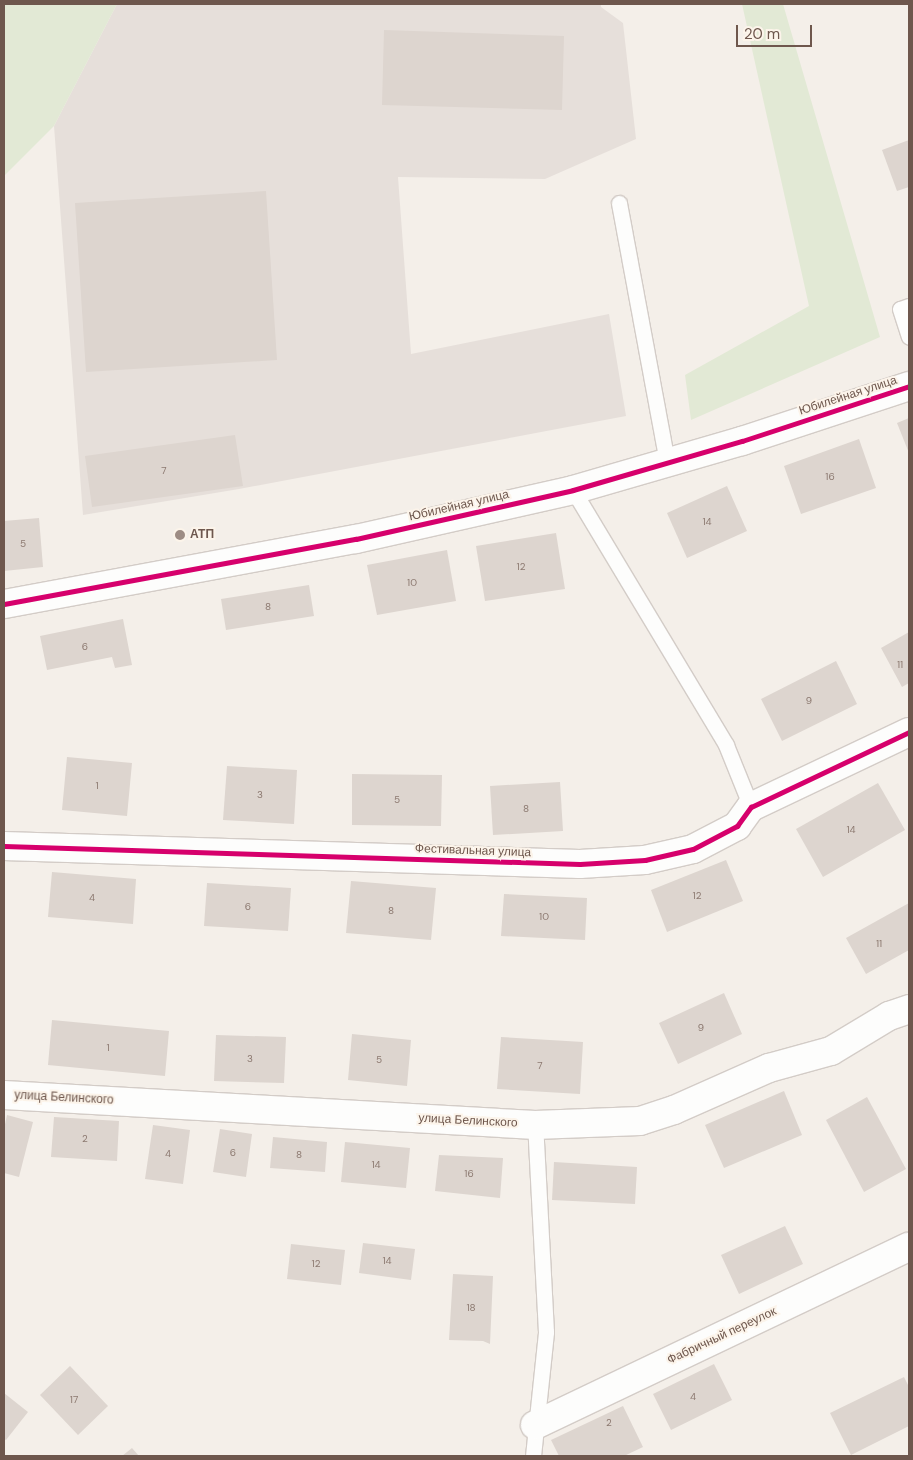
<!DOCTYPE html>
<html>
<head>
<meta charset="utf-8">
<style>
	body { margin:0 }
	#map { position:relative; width:913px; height:1460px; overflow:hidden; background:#f4efe9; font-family:"DM Sans",sans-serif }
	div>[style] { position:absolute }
	.industrial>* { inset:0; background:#e6dfda }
	.green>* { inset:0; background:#e2e9d5 }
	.building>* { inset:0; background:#ddd5cf }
	.roads { filter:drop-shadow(1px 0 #d3ccc7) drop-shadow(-1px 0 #d3ccc7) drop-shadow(0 1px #d3ccc7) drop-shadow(0 -1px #d3ccc7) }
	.lane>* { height:15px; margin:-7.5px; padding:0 7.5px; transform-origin:7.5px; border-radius:7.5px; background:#fdfdfc }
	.street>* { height:28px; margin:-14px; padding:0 14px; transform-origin:14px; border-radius:14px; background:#fdfdfc }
	.secondary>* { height:28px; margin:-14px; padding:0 14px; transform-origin:14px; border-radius:14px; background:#fdfdfc }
	.cycleway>* { height:5px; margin:-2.5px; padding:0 2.5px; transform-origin:2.5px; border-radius:2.5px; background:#d6006c }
	.dots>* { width:14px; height:14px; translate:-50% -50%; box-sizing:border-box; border:2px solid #fcf4ea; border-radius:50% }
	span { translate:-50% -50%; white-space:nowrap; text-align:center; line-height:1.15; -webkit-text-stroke:4px #fcf4ea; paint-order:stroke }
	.number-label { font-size:10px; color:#8c7970 }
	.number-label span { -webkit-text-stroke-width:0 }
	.street-label { font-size:12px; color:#6e574d }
	.poi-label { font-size:12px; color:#6e574d; font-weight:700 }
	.left { translate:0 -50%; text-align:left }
	.frame { position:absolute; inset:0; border:5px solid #6e574d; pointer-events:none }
	.scale { position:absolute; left:736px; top:25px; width:76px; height:22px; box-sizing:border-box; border:2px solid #6e574d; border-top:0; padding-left:6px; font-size:15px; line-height:18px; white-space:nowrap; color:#6e574d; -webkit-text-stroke:4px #fcf4ea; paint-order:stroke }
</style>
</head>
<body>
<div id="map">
	<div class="industrial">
		<i style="clip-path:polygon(117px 4px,601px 4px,601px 7px,623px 23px,636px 139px,545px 179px,398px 177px,411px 354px,609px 314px,626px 416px,239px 489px,83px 515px,54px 126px)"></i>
	</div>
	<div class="green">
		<i style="clip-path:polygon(4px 4px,117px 4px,54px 126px,4px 176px)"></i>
		<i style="clip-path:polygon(742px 4px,783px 4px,880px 337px,691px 420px,685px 375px,809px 306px)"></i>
	</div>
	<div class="building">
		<i style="clip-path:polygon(384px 30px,564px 36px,562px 110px,382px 105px)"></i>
		<i style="clip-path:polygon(909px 140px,909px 187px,897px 191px,882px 150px)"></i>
		<i style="clip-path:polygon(266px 191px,277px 360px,86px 372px,75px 203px)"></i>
		<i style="clip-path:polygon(909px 418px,909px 453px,897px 423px)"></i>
		<i style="clip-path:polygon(235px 435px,243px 486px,92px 507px,85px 456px)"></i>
		<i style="clip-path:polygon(859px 439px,876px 488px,801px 514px,784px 466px)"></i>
		<i style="clip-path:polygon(727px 486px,747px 531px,687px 558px,667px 513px)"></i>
		<i style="clip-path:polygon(39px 518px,43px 567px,4px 571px,4px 521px)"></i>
		<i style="clip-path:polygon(556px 533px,565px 589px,485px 601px,476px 546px)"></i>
		<i style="clip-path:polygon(447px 550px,456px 601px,377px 615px,367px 565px)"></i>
		<i style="clip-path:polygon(309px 585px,314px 616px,226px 630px,221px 599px)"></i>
		<i style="clip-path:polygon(123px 619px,132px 665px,115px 668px,112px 657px,47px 670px,40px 636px)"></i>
		<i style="clip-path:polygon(909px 632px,909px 683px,902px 687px,881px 648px)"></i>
		<i style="clip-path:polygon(836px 661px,857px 704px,782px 741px,761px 699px)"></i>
		<i style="clip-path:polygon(67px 757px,132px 763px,127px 816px,62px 810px)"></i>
		<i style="clip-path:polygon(227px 766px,297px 770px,294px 824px,223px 820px)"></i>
		<i style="clip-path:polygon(352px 774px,442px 775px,441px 826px,352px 825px)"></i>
		<i style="clip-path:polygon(560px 782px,563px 831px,493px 835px,490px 786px)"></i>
		<i style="clip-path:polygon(878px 783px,905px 830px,823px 877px,796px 829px)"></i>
		<i style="clip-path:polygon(726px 860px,743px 901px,667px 932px,651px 890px)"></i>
		<i style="clip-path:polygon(52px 872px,136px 879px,133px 924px,48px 917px)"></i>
		<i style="clip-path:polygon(351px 881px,436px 888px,431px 940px,346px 933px)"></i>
		<i style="clip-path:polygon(207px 883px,291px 888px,288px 931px,204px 926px)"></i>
		<i style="clip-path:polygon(504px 894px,587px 898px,585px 940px,501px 936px)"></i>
		<i style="clip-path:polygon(909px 903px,909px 950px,866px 974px,846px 938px)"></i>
		<i style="clip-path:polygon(724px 993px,742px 1034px,678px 1064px,659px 1023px)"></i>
		<i style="clip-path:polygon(52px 1020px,169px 1031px,165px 1076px,48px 1065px)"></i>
		<i style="clip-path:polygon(352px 1034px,411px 1040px,407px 1086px,348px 1080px)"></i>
		<i style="clip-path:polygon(216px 1035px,286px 1037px,284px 1083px,214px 1081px)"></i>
		<i style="clip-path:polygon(501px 1037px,583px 1042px,580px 1094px,497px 1089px)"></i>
		<i style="clip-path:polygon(784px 1091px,802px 1135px,724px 1168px,705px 1125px)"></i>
		<i style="clip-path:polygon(867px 1097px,906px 1169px,864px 1192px,826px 1120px)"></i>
		<i style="clip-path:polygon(7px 1115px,33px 1122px,19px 1177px,4px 1173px,4px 1129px)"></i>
		<i style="clip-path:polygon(54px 1117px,119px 1121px,117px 1161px,51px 1157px)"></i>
		<i style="clip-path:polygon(153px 1125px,190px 1130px,183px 1184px,145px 1179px)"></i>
		<i style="clip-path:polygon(220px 1129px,252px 1134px,246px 1177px,213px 1172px)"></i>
		<i style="clip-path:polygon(273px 1137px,327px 1142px,325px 1172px,270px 1168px)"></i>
		<i style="clip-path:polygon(345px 1142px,410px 1148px,406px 1188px,341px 1182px)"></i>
		<i style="clip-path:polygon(439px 1155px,503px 1158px,500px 1198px,435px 1191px)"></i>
		<i style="clip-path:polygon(554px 1162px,637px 1167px,635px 1204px,552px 1200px)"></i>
		<i style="clip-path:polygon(785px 1226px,803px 1264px,739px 1294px,721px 1255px)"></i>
		<i style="clip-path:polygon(363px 1243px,415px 1249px,411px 1280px,359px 1273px)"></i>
		<i style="clip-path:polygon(291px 1244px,345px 1250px,341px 1285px,287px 1279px)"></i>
		<i style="clip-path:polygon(453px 1274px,493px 1276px,490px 1344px,483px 1341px,449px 1340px)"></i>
		<i style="clip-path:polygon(714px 1364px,732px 1400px,671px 1430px,653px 1394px)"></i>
		<i style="clip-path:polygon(70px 1366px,108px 1406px,78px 1435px,40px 1395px)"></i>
		<i style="clip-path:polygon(904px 1377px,909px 1387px,909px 1426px,851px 1455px,830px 1413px)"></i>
		<i style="clip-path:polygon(4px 1393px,28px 1412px,6px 1440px,4px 1439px)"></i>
		<i style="clip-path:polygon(623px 1406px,643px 1447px,624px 1456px,559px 1456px,551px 1440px)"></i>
		<i style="clip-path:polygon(132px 1448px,139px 1456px,122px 1456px)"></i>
	</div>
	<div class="roads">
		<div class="lane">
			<i style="left:619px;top:203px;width:264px;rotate:79.5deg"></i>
			<i style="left:909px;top:306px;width:9px;rotate:162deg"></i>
			<i style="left:900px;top:309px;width:29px;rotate:72deg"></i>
			<i style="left:573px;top:490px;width:297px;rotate:59deg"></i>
			<i style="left:726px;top:745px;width:67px;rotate:68deg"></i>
			<i style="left:533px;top:1456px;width:125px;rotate:-84deg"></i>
			<i style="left:546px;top:1332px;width:207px;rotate:-93deg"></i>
		</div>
		<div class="street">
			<i style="left:4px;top:846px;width:576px;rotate:1.79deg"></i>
			<i style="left:580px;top:864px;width:65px;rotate:-3.5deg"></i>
			<i style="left:645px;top:860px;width:49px;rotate:-12.9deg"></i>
			<i style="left:693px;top:849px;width:50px;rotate:-27.6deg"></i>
			<i style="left:737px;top:826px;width:24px;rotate:-54deg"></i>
			<i style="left:751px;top:807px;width:175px;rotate:-25.4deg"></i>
			<i style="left:4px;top:1095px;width:532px;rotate:3.23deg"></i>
			<i style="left:535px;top:1125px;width:105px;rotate:-2.2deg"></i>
			<i style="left:640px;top:1121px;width:36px;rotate:-18deg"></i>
			<i style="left:674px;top:1110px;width:104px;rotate:-23.9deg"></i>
			<i style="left:769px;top:1068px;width:64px;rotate:-15.3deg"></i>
			<i style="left:831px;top:1051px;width:68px;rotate:-31.1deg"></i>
			<i style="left:889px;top:1016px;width:21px;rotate:-19deg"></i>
			<i style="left:535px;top:1425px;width:414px;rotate:-25.5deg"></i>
		</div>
		<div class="secondary">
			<i style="left:4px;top:604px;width:358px;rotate:-10.5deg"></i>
			<i style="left:356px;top:539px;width:222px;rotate:-12.7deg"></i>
			<i style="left:573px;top:490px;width:176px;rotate:-16.2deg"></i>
			<i style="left:742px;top:441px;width:176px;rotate:-18.2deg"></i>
		</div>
	</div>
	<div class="cycleway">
		<i style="left:4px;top:604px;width:358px;rotate:-10.5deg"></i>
		<i style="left:356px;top:539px;width:222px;rotate:-12.7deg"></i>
		<i style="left:573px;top:490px;width:176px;rotate:-16.2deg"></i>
		<i style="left:742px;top:441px;width:176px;rotate:-18.2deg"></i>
		<i style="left:4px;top:846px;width:576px;rotate:1.79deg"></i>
		<i style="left:580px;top:864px;width:65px;rotate:-3.5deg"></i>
		<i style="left:645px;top:860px;width:49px;rotate:-12.9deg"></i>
		<i style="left:693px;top:849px;width:50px;rotate:-27.6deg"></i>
		<i style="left:737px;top:826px;width:24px;rotate:-54deg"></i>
		<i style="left:751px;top:807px;width:175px;rotate:-25.4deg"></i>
	</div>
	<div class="dots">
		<i style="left:180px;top:535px;background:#9d8c84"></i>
	</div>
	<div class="number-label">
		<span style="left:164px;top:471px">7</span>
		<span style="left:830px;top:477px">16</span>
		<span style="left:707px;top:522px">14</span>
		<span style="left:23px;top:544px">5</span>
		<span style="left:521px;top:567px">12</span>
		<span style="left:412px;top:583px">10</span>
		<span style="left:268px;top:607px">8</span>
		<span style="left:85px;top:647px">6</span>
		<span style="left:900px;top:665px">11</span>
		<span style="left:809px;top:701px">9</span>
		<span style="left:97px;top:786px">1</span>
		<span style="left:260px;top:795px">3</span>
		<span style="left:397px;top:800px">5</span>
		<span style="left:526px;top:809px">8</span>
		<span style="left:851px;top:830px">14</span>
		<span style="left:697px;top:896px">12</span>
		<span style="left:92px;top:898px">4</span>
		<span style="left:248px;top:907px">6</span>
		<span style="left:391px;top:911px">8</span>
		<span style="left:544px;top:917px">10</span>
		<span style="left:879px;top:944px">11</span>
		<span style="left:701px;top:1028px">9</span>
		<span style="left:108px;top:1048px">1</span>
		<span style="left:250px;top:1059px">3</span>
		<span style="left:379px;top:1060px">5</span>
		<span style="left:540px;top:1066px">7</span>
		<span style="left:85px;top:1139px">2</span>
		<span style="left:233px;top:1153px">6</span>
		<span style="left:168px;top:1154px">4</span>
		<span style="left:299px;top:1155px">8</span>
		<span style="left:376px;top:1165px">14</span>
		<span style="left:469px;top:1174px">16</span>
		<span style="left:387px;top:1261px">14</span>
		<span style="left:316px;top:1264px">12</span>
		<span style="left:471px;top:1308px">18</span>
		<span style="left:693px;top:1397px">4</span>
		<span style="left:74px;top:1400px">17</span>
		<span style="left:609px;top:1423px">2</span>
	</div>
	<div class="street-label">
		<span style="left:848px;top:396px;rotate:-18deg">Юбилейная улица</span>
		<span style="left:459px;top:506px;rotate:-13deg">Юбилейная улица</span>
		<span style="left:473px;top:851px;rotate:2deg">Фестивальная улица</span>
		<span style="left:64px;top:1098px;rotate:3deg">улица Белинского</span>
		<span style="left:468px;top:1121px;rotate:3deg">улица Белинского</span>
		<span style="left:722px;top:1336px;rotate:-25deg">Фабричный переулок</span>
	</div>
	<div class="poi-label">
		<span class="left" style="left:190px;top:535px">АТП</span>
	</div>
	<div class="frame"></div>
	<div class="scale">20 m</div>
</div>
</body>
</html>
